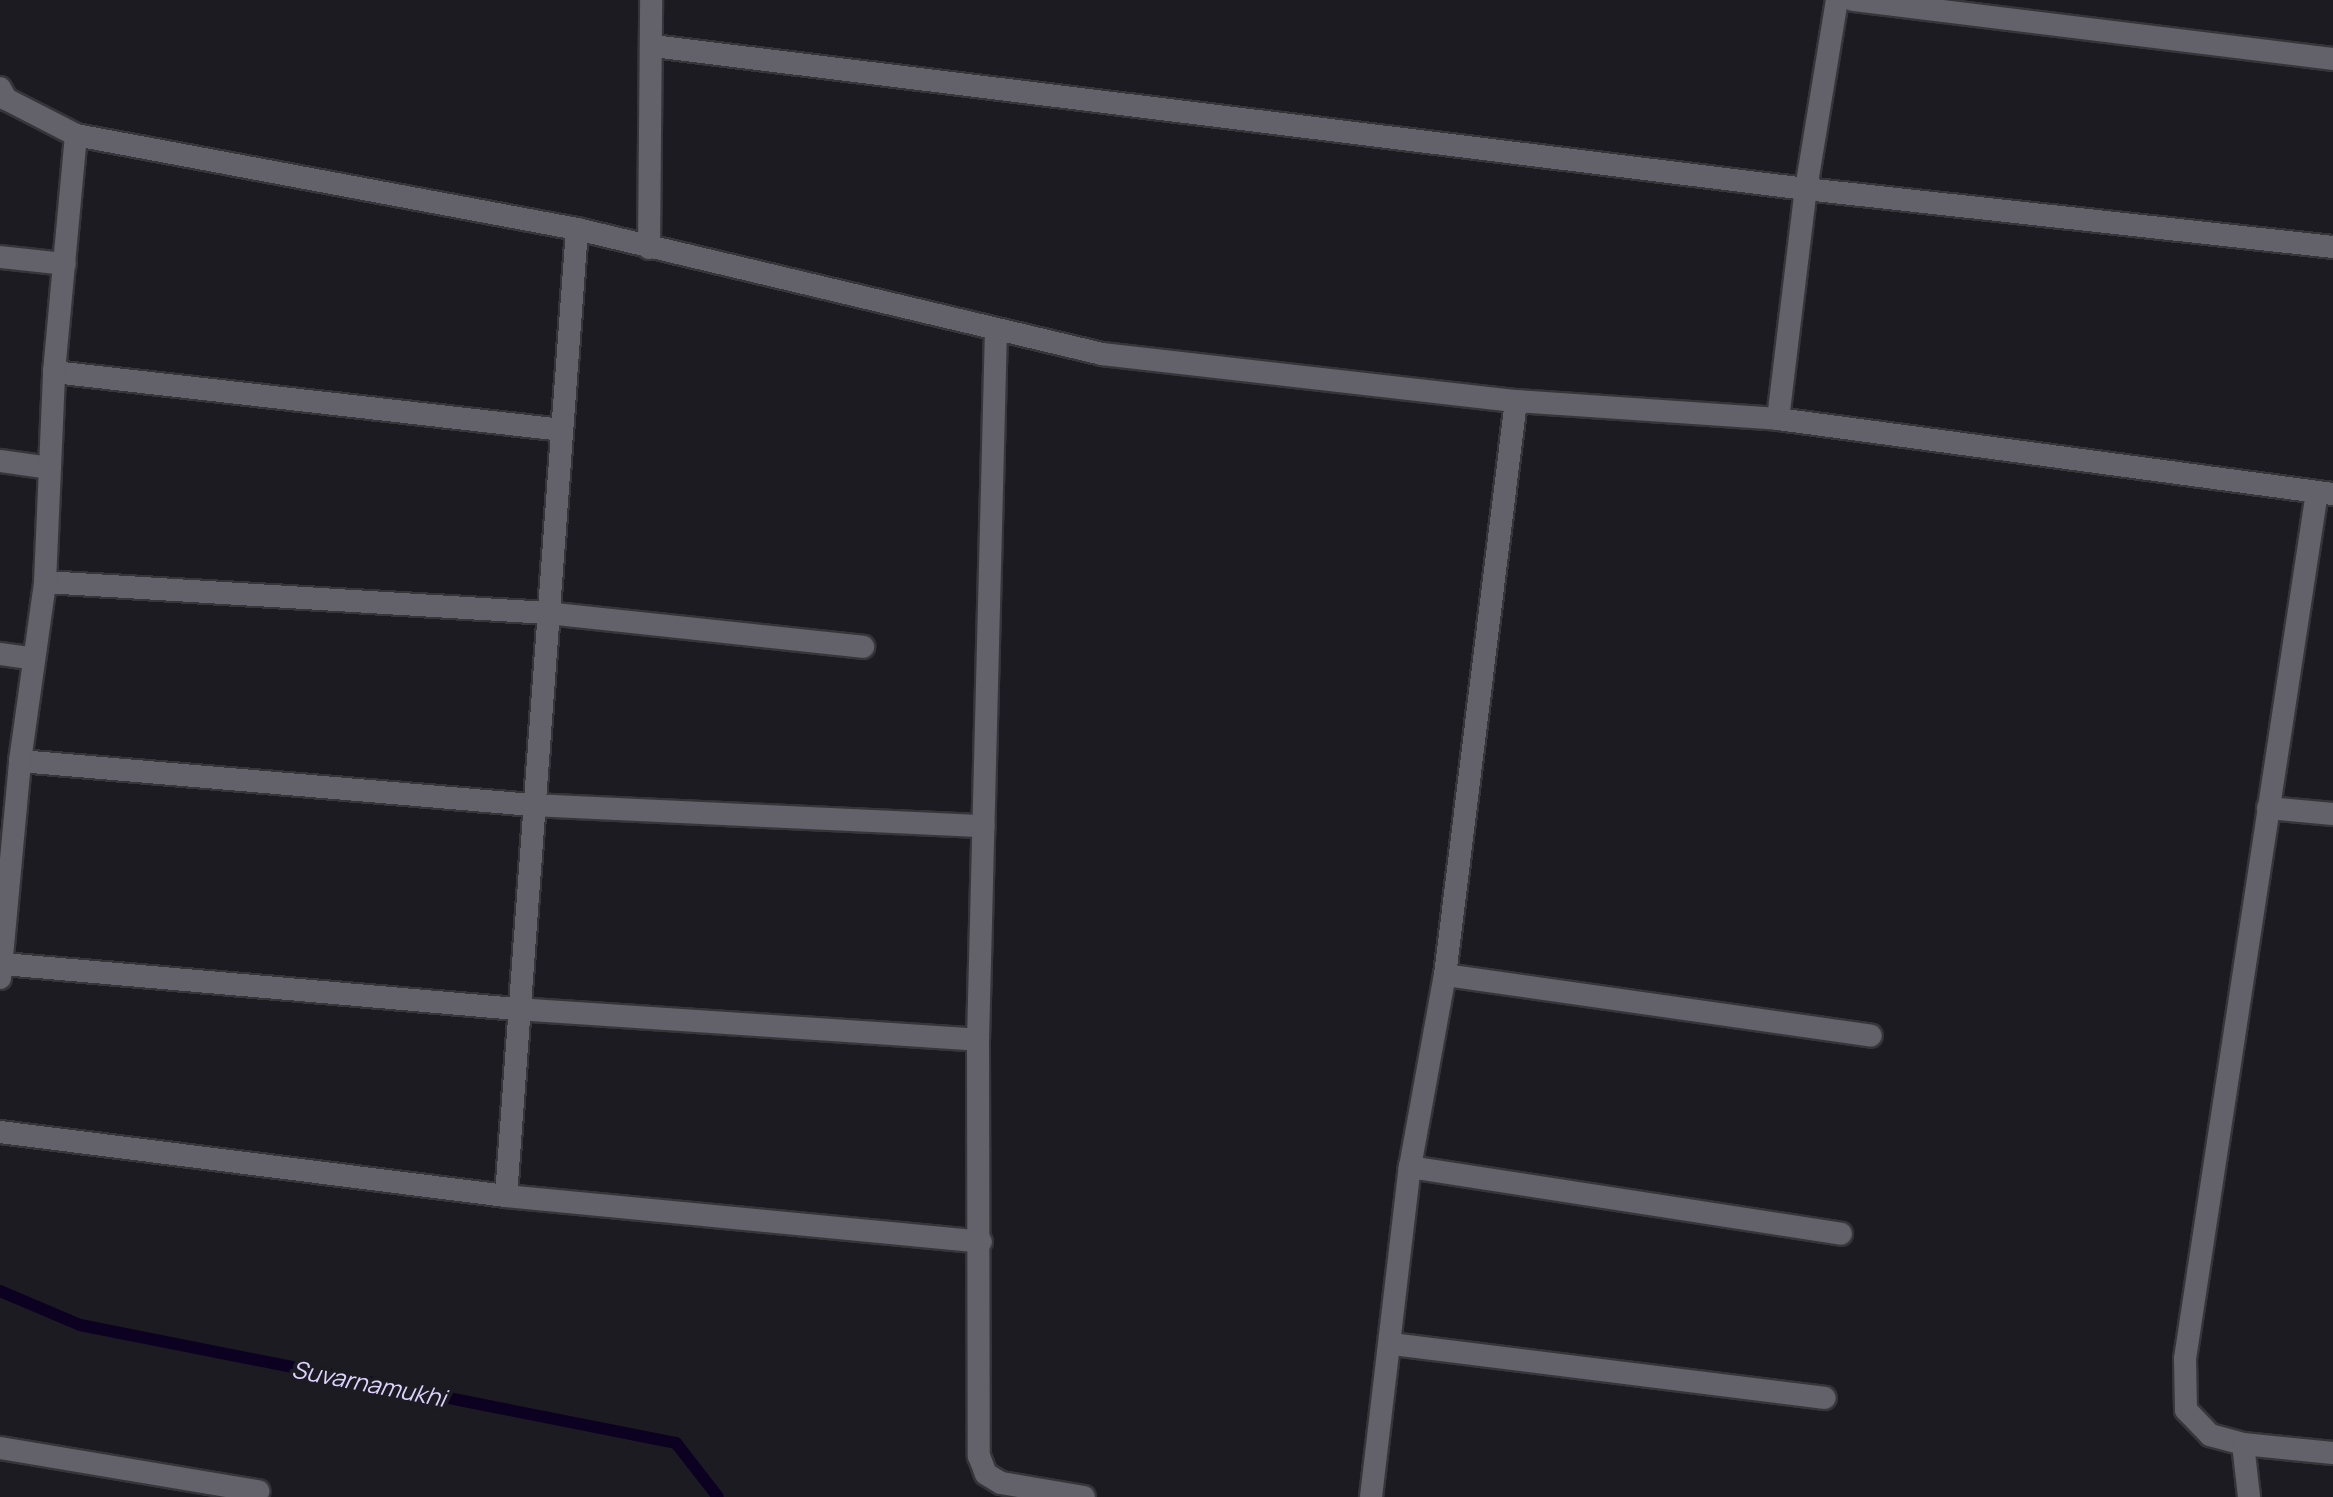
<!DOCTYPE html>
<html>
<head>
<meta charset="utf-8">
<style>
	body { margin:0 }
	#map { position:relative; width:2333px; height:1497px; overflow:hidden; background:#1c1b22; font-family:Manrope,sans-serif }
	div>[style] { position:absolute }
	.stream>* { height:12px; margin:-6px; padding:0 6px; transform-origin:6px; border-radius:6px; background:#0d0121 }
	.roads { filter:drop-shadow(2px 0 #36353a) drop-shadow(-2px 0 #36353a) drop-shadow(0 2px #36353a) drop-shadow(0 -2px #36353a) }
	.minor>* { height:22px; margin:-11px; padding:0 11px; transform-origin:11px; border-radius:11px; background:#63616a }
	.tertiary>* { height:22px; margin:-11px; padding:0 11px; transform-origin:11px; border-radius:11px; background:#63616a }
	span { translate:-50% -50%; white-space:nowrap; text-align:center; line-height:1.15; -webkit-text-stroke:8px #1c1b22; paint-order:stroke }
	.water-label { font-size:24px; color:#dcd2fd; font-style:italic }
</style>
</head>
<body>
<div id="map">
	<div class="stream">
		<i style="left:0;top:1291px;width:87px;rotate:23deg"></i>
		<i style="left:80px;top:1325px;width:608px;rotate:11.2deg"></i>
		<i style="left:676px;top:1443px;width:68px;rotate:52.1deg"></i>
	</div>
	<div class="roads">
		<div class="minor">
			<i style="left:1853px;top:0;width:484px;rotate:7deg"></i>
			<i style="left:653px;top:46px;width:1162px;rotate:7.07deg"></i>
			<i style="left:1806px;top:189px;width:530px;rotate:6.28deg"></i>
			<i style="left:649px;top:248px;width:248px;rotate:-89.5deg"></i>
			<i style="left:0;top:257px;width:65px;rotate:6.1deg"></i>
			<i style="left:996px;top:329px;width:711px;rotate:91.45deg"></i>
			<i style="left:978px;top:1040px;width:416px;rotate:89.9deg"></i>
			<i style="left:979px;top:1456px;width:19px;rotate:69deg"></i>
			<i style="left:986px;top:1474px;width:17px;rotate:31deg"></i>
			<i style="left:1001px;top:1483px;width:84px;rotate:9.6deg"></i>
			<i style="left:54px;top:372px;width:511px;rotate:6.51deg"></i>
			<i style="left:1778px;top:419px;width:232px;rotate:-83.1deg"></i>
			<i style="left:1806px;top:189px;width:192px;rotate:-80.7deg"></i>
			<i style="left:0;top:461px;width:50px;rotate:8deg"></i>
			<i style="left:2317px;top:492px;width:877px;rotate:98.66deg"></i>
			<i style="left:2185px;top:1359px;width:51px;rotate:88.9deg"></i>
			<i style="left:2186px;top:1410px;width:35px;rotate:46deg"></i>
			<i style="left:2210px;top:1435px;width:34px;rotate:15deg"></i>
			<i style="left:2243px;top:1444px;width:90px;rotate:5.7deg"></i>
			<i style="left:45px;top:582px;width:503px;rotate:3.53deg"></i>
			<i style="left:547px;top:613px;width:318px;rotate:6.1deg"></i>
			<i style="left:0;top:654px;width:34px;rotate:8deg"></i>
			<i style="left:20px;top:761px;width:514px;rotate:4.91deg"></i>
			<i style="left:532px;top:805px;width:452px;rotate:2.7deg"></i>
			<i style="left:2268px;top:808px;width:65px;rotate:5.3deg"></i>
			<i style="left:3px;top:964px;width:515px;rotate:5.01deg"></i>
			<i style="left:516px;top:1009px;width:463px;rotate:3.8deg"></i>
			<i style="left:1445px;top:975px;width:430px;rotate:8.1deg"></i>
			<i style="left:0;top:978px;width:218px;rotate:-84.7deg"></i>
			<i style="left:20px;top:761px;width:181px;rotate:-82deg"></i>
			<i style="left:45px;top:582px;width:210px;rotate:-87.5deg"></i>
			<i style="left:54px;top:372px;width:238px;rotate:-84.7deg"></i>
			<i style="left:0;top:1132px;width:510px;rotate:7.21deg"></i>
			<i style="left:506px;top:1196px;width:477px;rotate:5.5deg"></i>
			<i style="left:1410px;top:1167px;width:436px;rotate:8.8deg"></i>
			<i style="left:506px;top:1196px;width:970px;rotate:-85.8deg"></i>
			<i style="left:1392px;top:1344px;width:436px;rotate:7.1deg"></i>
			<i style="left:2243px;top:1444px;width:53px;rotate:83.5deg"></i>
			<i style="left:0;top:1448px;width:262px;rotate:9.5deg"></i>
			<i style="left:1371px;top:1497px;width:332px;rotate:-83.3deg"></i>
			<i style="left:1410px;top:1167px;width:195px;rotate:-79.7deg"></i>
			<i style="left:1445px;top:975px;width:578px;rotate:-82.95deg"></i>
		</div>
		<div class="tertiary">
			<i style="left:0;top:88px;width:13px;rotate:61deg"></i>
			<i style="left:6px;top:99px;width:79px;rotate:27.2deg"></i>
			<i style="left:76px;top:135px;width:510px;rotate:10.63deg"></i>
			<i style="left:577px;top:229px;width:540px;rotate:13.39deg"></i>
			<i style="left:1102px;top:354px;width:417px;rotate:6.5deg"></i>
			<i style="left:1516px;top:401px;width:263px;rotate:3.9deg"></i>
			<i style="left:1778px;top:419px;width:560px;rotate:7.7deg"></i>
		</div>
	</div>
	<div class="water-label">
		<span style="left:369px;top:1383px;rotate:11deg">Suvarnamukhi</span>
	</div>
</div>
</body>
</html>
